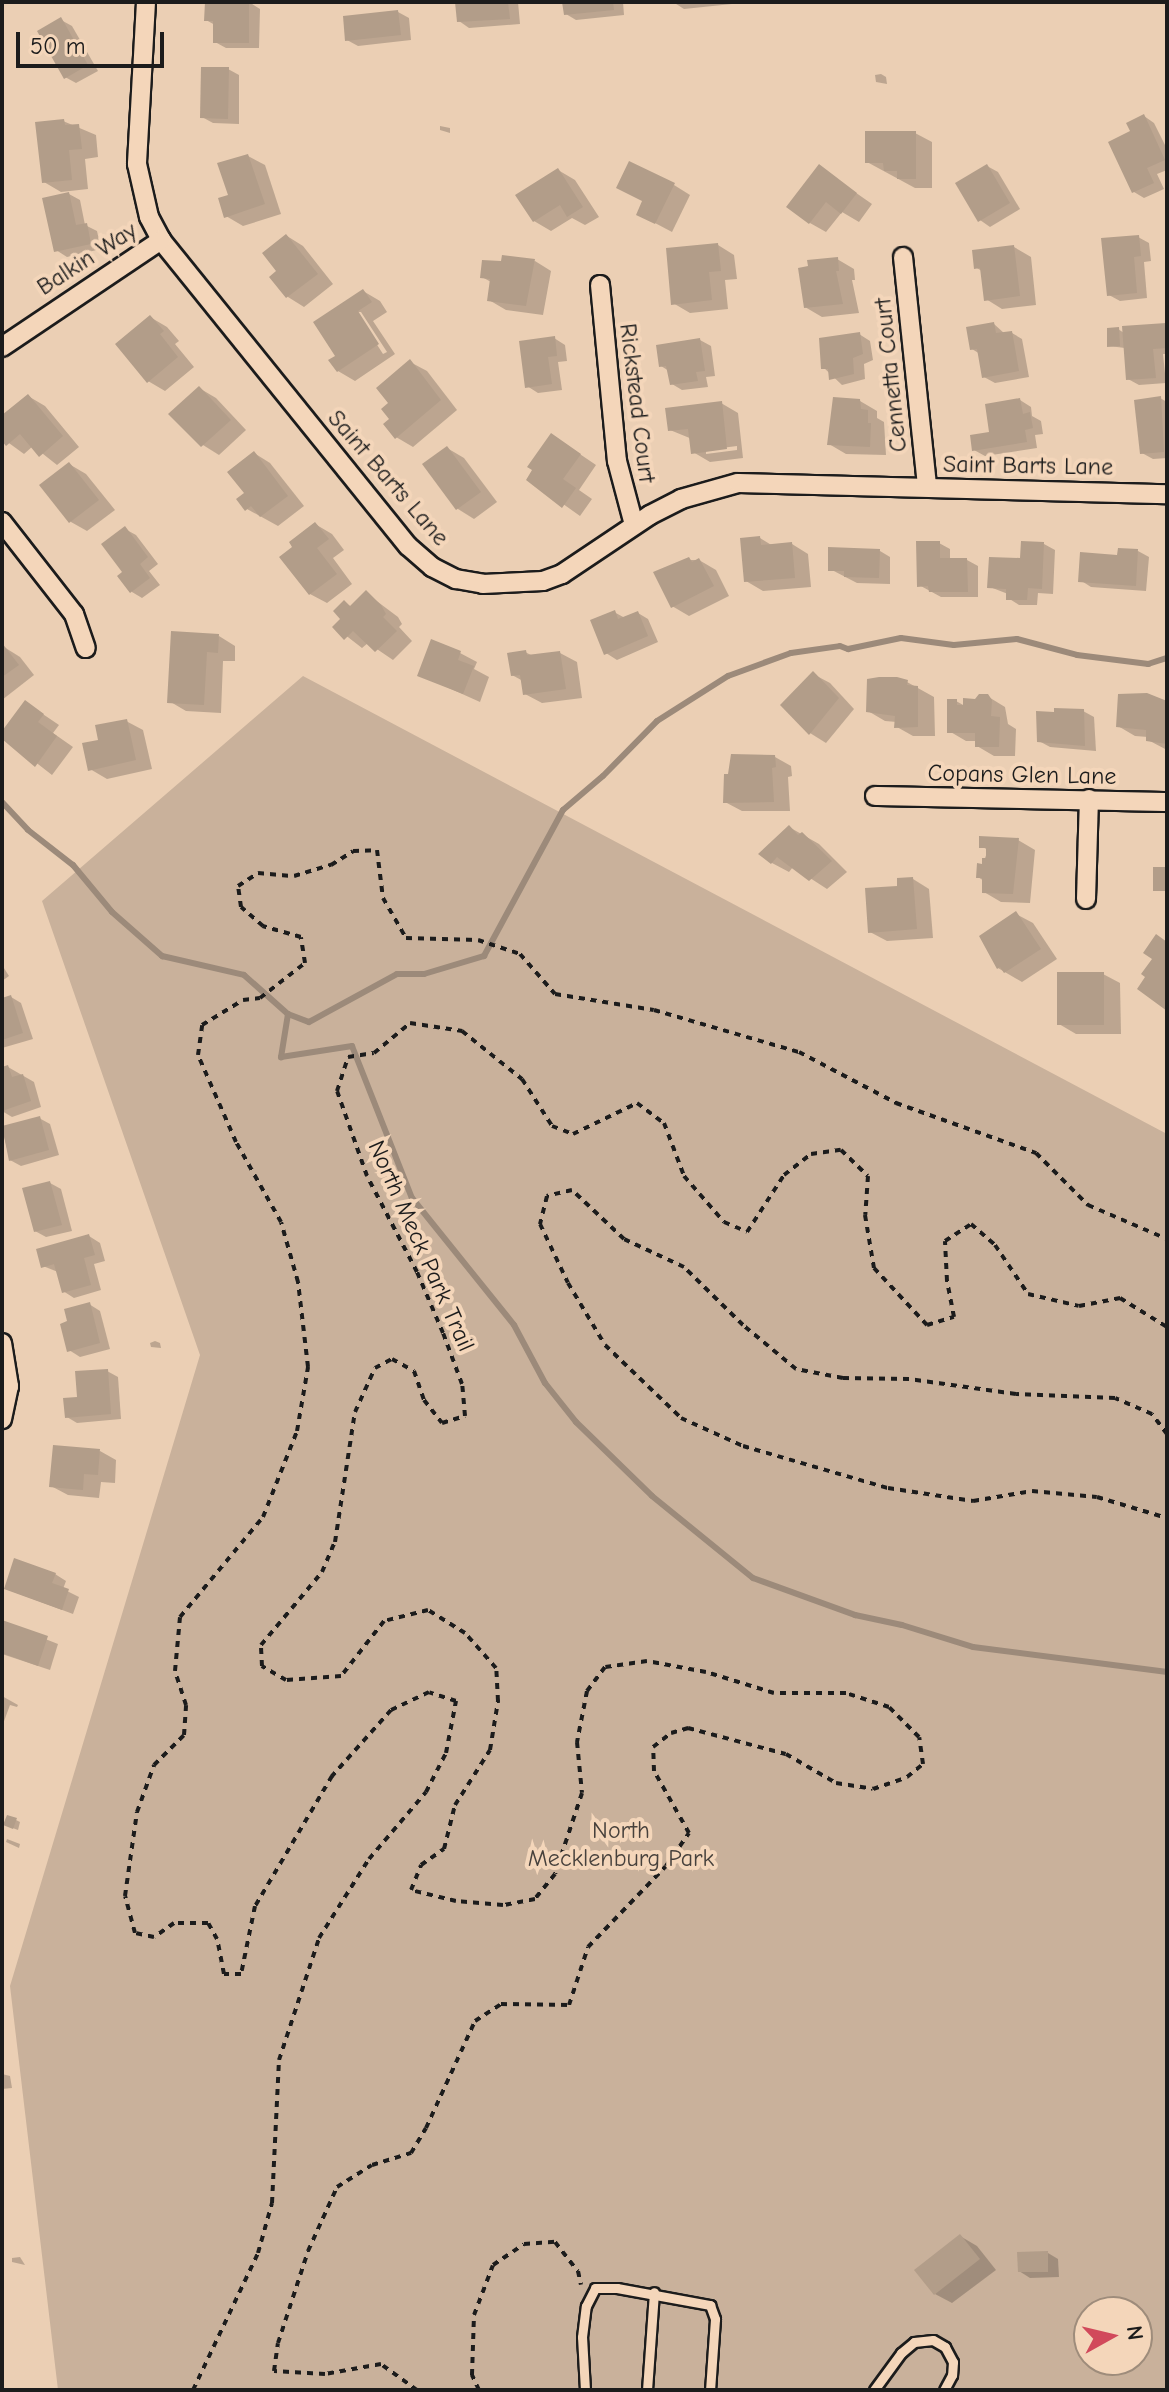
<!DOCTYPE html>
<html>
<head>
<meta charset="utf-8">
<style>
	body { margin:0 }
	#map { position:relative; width:1169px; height:2392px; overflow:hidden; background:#ebcfb4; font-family:"Comic Neue",sans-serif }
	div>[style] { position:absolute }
	.green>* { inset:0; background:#c9b19b }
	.shadow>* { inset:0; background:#0003 }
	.stream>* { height:6px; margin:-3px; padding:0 3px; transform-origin:3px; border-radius:3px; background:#9c8a7a }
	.building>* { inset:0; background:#b29d89 }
	.path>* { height:4px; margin-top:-2px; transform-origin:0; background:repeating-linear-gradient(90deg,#1c1c1c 0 6px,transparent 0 12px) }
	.roads { filter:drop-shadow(2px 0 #1c1c1c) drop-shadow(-2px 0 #1c1c1c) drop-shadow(0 2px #1c1c1c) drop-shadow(0 -2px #1c1c1c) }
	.lane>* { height:9px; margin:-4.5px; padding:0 4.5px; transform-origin:4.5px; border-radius:4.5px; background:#f4d6ba }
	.street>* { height:18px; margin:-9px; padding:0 9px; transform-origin:9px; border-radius:9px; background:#f4d6ba }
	span { translate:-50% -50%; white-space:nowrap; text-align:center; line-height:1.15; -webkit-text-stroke:8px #f4d6ba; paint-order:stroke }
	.street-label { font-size:24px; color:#1c1c1c }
	.park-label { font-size:24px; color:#47413c }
	.frame { position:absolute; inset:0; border:4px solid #1c1c1c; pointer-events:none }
	.north { position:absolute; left:1073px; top:2296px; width:80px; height:80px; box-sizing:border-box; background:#f4d6ba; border:2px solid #9e8c7b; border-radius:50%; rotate:82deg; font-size:22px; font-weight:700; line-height:32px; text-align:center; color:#1c1c1c }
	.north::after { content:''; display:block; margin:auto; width:28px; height:36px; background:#d1495b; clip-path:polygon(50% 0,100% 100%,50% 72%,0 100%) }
	.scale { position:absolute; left:16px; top:32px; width:148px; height:36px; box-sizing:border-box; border:4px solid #1c1c1c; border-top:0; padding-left:10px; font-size:24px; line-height:28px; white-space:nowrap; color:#1c1c1c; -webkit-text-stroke:6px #f4d6ba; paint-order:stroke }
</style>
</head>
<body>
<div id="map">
	<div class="green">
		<i style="clip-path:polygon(evenodd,303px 676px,1167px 1134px,1167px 2390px,58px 2390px,10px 1986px,200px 1355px,42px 901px,303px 676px,1089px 2312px,1137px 2312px,1137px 2360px,1089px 2360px,1089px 2312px)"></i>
	</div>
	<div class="shadow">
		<i style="clip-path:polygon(207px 2px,249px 2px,260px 9px,259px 48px,226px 48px,215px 42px,215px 25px,206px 20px)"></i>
		<i style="clip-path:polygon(457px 2px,518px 2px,520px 24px,469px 28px,459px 21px)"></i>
		<i style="clip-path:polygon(564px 2px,623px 2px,624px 15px,576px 20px,566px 14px)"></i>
		<i style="clip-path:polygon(673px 2px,732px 2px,732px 4px,684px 9px)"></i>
		<i style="clip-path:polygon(398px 12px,409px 18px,411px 40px,358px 46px,347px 40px)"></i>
		<i style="clip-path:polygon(61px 20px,72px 26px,98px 71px,76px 83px,65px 77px)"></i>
		<i style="clip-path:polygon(228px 69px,239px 75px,239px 124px,213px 123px,202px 117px)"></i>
		<i style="clip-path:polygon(881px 74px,886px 77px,887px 84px,876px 82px,875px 75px)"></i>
		<i style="clip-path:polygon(1144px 116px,1154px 123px,1167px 149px,1167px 170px,1157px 174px,1164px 189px,1144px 198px,1134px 192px,1132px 132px)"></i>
		<i style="clip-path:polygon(63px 121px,96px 135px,98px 157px,85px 159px,88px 189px,61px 192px,44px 182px)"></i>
		<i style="clip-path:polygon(440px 126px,450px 128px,450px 133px,440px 130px)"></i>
		<i style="clip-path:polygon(915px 133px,932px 142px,932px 188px,915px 188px,867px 162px)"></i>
		<i style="clip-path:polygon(248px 156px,265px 165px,281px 214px,243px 226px,226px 216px)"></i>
		<i style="clip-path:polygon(987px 166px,998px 172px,1020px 209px,990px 227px,980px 220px)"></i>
		<i style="clip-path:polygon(819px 167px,872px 204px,859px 222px,842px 212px,826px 232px,810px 223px)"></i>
		<i style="clip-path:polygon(558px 170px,575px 180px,599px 217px,585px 225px,572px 218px,551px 231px,534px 221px)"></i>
		<i style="clip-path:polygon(674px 185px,690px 195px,672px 232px,655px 223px,644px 201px)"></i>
		<i style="clip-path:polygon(69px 194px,80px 200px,85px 225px,97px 231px,101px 249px,67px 257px,56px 250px)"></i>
		<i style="clip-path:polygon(287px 236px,303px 246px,333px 284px,304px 307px,288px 297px,272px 277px,279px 272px)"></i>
		<i style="clip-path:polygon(1138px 237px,1149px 243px,1151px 261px,1144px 262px,1147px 298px,1120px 301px,1109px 295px)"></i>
		<i style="clip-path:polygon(718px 245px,734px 255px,737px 279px,725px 280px,728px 309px,690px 313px,673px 303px)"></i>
		<i style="clip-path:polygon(1014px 247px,1031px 257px,1036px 305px,1002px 309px,986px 299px,982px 271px,975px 267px)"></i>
		<i style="clip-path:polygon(837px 259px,854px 269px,855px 280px,852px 280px,859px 313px,822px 317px,805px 307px)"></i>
		<i style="clip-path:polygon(535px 261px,551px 271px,543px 315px,506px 310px,489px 300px,491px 282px,482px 277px)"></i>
		<i style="clip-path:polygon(evenodd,363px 291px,380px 301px,387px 312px,373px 321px,395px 354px,355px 381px,338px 371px,338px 356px,363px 291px,356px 312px,361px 312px,387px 352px,383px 354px,356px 312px)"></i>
		<i style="clip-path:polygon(150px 317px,167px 327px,179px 341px,175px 344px,194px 367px,165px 391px,148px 381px)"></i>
		<i style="clip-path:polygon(994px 324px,1005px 334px,1012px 333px,1022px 339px,1029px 377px,995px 383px,984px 377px,980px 354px,972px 349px)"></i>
		<i style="clip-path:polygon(1167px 326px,1167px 354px,1163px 354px,1166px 383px,1139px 385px,1128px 379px,1125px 348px,1109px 346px,1118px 329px,1124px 333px)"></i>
		<i style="clip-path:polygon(859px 334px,870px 341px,873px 360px,864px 364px,865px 379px,842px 385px,823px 367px)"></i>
		<i style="clip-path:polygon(554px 338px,565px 345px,567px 361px,558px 362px,562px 390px,538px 393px,527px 386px)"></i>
		<i style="clip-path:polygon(700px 340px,711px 346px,715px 376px,706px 377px,708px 387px,682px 390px,672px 384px,669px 371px,661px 366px)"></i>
		<i style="clip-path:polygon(410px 362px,427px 371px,457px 410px,413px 447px,396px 437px,391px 404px)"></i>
		<i style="clip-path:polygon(199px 388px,216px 398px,246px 430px,219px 455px,203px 445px)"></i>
		<i style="clip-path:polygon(28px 396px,45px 406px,79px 447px,57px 465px,33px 446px,24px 454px,2px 438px,2px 418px)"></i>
		<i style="clip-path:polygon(1160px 398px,1167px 402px,1167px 458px,1153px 459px,1142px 453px)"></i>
		<i style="clip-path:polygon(1020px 400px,1031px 407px,1032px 416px,1041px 421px,1043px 434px,1035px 435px,1037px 448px,985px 456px,974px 450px)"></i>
		<i style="clip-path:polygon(860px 401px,877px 411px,877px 418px,884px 422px,886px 455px,846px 454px,829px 444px)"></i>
		<i style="clip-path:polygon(evenodd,721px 403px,738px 413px,743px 458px,710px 462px,693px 452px,692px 439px,670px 430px,721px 403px,737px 446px,737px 450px,706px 454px,706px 450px,737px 446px)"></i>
		<i style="clip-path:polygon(568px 446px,596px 465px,579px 490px,592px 499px,580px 516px,528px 479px)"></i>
		<i style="clip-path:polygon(447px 448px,464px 458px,497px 502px,474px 519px,458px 509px,425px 465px)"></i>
		<i style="clip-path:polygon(254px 453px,270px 463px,304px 506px,278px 526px,247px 509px)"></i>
		<i style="clip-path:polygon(69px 464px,86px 474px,115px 510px,87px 531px,71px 522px)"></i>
		<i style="clip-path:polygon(315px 524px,332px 534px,344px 550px,333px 558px,352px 584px,327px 603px,310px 594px)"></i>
		<i style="clip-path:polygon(125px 529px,136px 535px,158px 564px,149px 571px,160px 585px,142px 598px,132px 592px)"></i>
		<i style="clip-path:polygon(760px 538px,773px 546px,792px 544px,808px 554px,811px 587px,763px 591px,746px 581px)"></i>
		<i style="clip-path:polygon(939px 543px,950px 549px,950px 560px,967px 560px,978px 566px,978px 597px,941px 597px,919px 585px)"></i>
		<i style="clip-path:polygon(1044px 544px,1055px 550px,1053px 594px,1038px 593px,1037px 605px,1019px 605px,1008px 598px,1008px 594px,990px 587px)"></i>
		<i style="clip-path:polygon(880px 551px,890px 557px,890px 584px,857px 583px,830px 569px)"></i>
		<i style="clip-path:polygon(1138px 551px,1149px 557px,1146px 591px,1091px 587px,1080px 580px)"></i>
		<i style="clip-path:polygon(689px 560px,699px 560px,716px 570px,729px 596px,689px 616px,672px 606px)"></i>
		<i style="clip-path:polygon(366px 593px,398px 617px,402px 624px,399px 627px,412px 641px,393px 660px,368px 643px,362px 648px,335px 627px,343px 619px,344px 603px,352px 607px)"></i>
		<i style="clip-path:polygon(614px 612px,625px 618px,638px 613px,648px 619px,658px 642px,617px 660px,606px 653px)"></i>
		<i style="clip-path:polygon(219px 636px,235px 646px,235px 661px,223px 661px,221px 713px,186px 711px,169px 701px)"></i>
		<i style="clip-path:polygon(4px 647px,20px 657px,34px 675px,2px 700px)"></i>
		<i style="clip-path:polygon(525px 652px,533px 656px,560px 653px,577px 662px,582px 698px,542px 703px,525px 694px,523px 681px,512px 675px)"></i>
		<i style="clip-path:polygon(460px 653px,477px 662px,474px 669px,489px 677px,480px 702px,420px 675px)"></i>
		<i style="clip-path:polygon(813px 674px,830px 683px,854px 709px,826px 743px,810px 733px)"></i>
		<i style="clip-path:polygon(907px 682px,934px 697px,935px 736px,913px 736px,897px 727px,897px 722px,885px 721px,868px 711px)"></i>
		<i style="clip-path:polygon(987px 696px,1005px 707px,1008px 724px,1016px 729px,1015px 756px,994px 756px,977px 746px,977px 741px,966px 741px,949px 731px,956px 701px,965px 706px)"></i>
		<i style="clip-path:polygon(25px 702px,59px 725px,53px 733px,73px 747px,52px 775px,2px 736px)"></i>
		<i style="clip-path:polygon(1167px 703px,1167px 750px,1148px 740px,1148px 737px,1135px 736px,1118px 726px)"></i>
		<i style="clip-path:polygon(1083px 711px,1094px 717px,1096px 751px,1050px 747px,1039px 741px)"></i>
		<i style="clip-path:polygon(126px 721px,143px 730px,152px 769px,107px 779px,90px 769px,100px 741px)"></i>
		<i style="clip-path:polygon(775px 757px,791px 766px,792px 776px,788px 777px,790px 811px,742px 811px,725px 802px)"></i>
		<i style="clip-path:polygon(789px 827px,819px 844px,847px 872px,827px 889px,793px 867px,789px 872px,772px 863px,761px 854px)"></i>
		<i style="clip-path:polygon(1018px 840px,1035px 850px,1030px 903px,1001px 902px,984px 892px,984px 881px,978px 877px,988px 850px,981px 846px)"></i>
		<i style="clip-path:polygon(913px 879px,929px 889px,933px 938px,887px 941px,870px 932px,899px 888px)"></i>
		<i style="clip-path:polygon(1016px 914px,1033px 923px,1057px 959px,1022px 982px,998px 968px)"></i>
		<i style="clip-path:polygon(2px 965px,9px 976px,2px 981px)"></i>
		<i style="clip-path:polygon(1103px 974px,1120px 983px,1121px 1034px,1076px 1034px,1059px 1024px)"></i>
		<i style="clip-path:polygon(11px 997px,21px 1003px,33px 1039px,2px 1048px,2px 1000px)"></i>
		<i style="clip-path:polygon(8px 1067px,34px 1082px,41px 1107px,12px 1117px,2px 1111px,2px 1069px)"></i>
		<i style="clip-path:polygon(39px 1118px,50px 1124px,59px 1155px,21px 1166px,10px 1160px,2px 1128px)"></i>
		<i style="clip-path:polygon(50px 1183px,61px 1189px,72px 1231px,46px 1237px,35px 1231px)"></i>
		<i style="clip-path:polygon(89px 1236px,100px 1243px,105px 1261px,94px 1264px,101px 1290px,74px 1298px,63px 1291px,58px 1272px,43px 1266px)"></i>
		<i style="clip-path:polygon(89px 1304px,100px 1311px,110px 1349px,80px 1357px,69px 1350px)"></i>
		<i style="clip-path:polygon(155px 1341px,160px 1343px,161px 1348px,151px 1347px,150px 1343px)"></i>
		<i style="clip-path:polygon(107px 1371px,118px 1377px,121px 1419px,77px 1423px,67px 1417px,79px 1398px)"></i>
		<i style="clip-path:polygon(100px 1451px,116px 1460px,115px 1483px,101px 1482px,99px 1498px,68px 1495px,51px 1486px)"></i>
		<i style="clip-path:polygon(55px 1574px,66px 1581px,63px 1589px,79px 1597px,73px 1614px,6px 1589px)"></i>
		<i style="clip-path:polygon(2px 1622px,58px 1644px,50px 1670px,2px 1654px)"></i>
		<i style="clip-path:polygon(2px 1696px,18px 1705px,17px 1707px,10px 1705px,3px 1724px)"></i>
		<i style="clip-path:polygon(16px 1820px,20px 1822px,18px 1830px,10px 1827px)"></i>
		<i style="clip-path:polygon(7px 1839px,20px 1844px,19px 1848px,6px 1842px)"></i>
		<i style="clip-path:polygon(2px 2074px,10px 2076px,12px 2088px,2px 2089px)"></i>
		<i style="clip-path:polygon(960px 2236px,977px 2246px,996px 2270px,952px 2303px,935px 2294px)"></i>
		<i style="clip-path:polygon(1048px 2253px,1058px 2259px,1059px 2277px,1030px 2278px,1019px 2271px)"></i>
		<i style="clip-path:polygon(20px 2257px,25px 2265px,12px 2262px,12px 2258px)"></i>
	</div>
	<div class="stream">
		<i style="left:2px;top:802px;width:38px;rotate:47deg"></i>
		<i style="left:28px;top:830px;width:57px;rotate:37.9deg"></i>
		<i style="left:73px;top:865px;width:61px;rotate:50.3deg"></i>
		<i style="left:112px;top:912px;width:67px;rotate:41.3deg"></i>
		<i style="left:162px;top:956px;width:84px;rotate:13deg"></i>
		<i style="left:244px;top:975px;width:59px;rotate:41.6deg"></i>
		<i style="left:288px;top:1014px;width:22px;rotate:21deg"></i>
		<i style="left:309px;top:1022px;width:100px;rotate:-28.6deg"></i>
		<i style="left:397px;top:974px;width:27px"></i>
		<i style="left:424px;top:974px;width:63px;rotate:-16.7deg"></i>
		<i style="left:484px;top:956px;width:166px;rotate:-61.6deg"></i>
		<i style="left:563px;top:810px;width:52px;rotate:-40.4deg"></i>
		<i style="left:603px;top:776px;width:77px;rotate:-45.5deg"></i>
		<i style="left:657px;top:721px;width:84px;rotate:-32.4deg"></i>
		<i style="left:728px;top:676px;width:67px;rotate:-20.1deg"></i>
		<i style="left:791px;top:653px;width:49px;rotate:-8.1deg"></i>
		<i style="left:840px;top:646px;width:9px;rotate:21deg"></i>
		<i style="left:848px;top:649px;width:54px;rotate:-11.7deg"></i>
		<i style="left:901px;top:638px;width:53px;rotate:7.5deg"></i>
		<i style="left:954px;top:645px;width:63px;rotate:-5.4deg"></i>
		<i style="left:1017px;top:639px;width:62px;rotate:14.9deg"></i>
		<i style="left:1077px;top:655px;width:72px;rotate:7.2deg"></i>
		<i style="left:1148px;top:664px;width:20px;rotate:-18deg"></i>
		<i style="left:288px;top:1014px;width:44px;rotate:99.2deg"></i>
		<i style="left:281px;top:1057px;width:72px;rotate:-8.8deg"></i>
		<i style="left:352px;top:1046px;width:163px;rotate:68.5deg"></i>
		<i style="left:412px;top:1198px;width:163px;rotate:51.2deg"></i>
		<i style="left:514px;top:1325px;width:66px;rotate:61.9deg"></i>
		<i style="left:545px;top:1383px;width:50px;rotate:51.5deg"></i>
		<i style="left:576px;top:1422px;width:106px;rotate:44.2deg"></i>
		<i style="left:652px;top:1496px;width:130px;rotate:39.1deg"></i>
		<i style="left:753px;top:1578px;width:109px;rotate:19.9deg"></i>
		<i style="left:855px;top:1615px;width:48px;rotate:12deg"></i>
		<i style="left:902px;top:1625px;width:74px;rotate:17.2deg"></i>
		<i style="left:973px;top:1647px;width:196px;rotate:7.3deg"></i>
	</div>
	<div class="building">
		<i style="clip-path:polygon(205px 2px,249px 2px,249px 43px,213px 43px,213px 21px,204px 21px)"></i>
		<i style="clip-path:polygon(455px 2px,508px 2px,510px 19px,457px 22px)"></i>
		<i style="clip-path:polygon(562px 2px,613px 2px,614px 10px,564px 15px)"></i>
		<i style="clip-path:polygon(398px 10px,401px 35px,345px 41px,343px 16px)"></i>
		<i style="clip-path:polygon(61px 17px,88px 65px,64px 79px,37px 31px)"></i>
		<i style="clip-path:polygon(201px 67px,229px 67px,228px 119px,200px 118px)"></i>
		<i style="clip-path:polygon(1144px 114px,1165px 160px,1147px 168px,1154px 183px,1132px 193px,1108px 142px,1130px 131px,1126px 123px)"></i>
		<i style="clip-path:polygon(64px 119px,65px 125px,79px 124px,82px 149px,69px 150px,72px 180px,42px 183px,35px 122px)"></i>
		<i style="clip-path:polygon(865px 131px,916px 131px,916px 179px,897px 179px,897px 171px,884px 171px,883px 163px,865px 163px)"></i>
		<i style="clip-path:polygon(248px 154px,265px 204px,224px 218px,218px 198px,228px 195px,217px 163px)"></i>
		<i style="clip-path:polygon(629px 161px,675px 183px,655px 224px,636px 215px,642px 201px,616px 188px)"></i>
		<i style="clip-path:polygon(819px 164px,857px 193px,841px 214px,826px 202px,809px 224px,786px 207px)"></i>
		<i style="clip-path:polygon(987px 164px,1010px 203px,978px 222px,955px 183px)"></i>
		<i style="clip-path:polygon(558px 168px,583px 207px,567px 217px,560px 205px,533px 222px,515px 195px)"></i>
		<i style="clip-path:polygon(69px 192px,76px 225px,87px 223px,91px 244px,54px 252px,42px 198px)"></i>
		<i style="clip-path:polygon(286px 234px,318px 274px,286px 298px,269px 277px,276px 271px,262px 253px)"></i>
		<i style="clip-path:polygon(1139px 235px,1141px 256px,1134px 257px,1137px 293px,1107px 296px,1101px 238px)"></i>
		<i style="clip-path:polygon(718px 243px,721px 271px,709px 272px,712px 300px,671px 305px,666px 248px)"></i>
		<i style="clip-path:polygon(1014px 245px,1020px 296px,984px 301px,980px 268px,974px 269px,972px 250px)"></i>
		<i style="clip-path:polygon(502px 255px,535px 259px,526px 306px,487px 301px,490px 279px,480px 278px,482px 260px,501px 261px)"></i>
		<i style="clip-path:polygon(838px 257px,839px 271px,836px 271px,843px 304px,804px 308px,798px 268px,808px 266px,807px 260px)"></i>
		<i style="clip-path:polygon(363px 289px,372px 302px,358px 311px,379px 344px,337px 372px,328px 360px,335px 356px,313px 322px)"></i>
		<i style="clip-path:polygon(150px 315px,164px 331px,160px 334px,178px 357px,147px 383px,115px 344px)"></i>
		<i style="clip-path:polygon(994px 322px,996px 333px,1012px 331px,1019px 371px,982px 378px,977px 349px,970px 350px,966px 327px)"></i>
		<i style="clip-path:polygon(1166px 323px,1167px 348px,1153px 349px,1156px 378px,1126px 380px,1122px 326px)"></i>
		<i style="clip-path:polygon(1119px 327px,1120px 346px,1107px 347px,1107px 328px)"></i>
		<i style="clip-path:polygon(860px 332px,863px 354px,853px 358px,854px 374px,829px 380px,828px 369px,821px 369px,819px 338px)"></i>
		<i style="clip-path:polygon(555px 336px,557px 356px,548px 357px,552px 384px,525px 388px,519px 341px)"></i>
		<i style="clip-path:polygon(700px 338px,705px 371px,696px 372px,698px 381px,670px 385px,666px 366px,659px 367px,656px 345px)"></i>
		<i style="clip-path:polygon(410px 359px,441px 400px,395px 439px,383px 424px,389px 419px,381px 409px,388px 403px,376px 388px)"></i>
		<i style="clip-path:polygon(199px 386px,231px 420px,201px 447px,168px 414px)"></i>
		<i style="clip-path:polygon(28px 394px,63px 436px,39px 457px,20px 434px,6px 446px,2px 441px,2px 415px)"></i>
		<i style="clip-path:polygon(1161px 396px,1164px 452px,1140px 454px,1134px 400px)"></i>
		<i style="clip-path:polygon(833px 397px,860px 399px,861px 409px,868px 410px,868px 423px,871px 423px,870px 447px,827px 445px)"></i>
		<i style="clip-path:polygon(1020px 398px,1023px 414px,1030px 412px,1033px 428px,1025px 430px,1027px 442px,972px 451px,970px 435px,989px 432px,985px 404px)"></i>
		<i style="clip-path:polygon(722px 401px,727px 449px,691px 454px,688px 429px,668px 431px,665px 408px)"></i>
		<i style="clip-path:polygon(551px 433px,581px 454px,563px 479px,576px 488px,562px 508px,526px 480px,532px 470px,527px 467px)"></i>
		<i style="clip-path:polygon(447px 446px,481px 492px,456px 510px,422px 464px)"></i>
		<i style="clip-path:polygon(254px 451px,288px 496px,260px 517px,251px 506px,245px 511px,236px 499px,244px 493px,227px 472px)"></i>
		<i style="clip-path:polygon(69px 462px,99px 500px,69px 523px,39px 485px)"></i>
		<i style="clip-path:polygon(315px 522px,329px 539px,317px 548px,337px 574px,309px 595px,279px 557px,292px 547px,289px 542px)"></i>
		<i style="clip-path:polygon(125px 526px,148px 557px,140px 564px,150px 578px,130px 593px,117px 576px,122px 572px,101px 544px)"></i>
		<i style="clip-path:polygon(760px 536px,761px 545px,792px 542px,795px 578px,744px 582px,740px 538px)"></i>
		<i style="clip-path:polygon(916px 541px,940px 541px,940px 558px,967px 558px,968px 592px,929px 592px,928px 586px,917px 587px)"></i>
		<i style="clip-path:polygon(1021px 541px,1044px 542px,1042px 589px,1028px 588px,1027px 600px,1006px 600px,1006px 589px,987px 588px,989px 557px,1020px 558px)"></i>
		<i style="clip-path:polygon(828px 547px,880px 549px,879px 578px,844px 577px,844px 571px,828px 571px)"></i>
		<i style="clip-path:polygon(1118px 548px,1138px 549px,1136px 586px,1078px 582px,1080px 552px,1117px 555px)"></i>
		<i style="clip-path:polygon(689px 557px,692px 562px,699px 558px,714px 586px,671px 608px,653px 572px)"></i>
		<i style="clip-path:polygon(366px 590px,381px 605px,386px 614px,383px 617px,397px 631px,375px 652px,353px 631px,344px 640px,332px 627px,340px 619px,333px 611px,344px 600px,350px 606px)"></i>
		<i style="clip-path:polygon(615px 610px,618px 619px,638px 611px,648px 636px,604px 655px,590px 620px)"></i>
		<i style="clip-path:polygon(171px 631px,219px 634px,218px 653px,207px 652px,204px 705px,167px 703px)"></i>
		<i style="clip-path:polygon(431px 639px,461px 651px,458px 660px,474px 666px,463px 694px,417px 676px)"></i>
		<i style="clip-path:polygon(2px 643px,19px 665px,2px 677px)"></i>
		<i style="clip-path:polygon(526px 650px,527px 655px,560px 651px,566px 689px,523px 695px,520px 675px,511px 676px,507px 653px)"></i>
		<i style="clip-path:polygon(813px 671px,839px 698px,809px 735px,780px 705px)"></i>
		<i style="clip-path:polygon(879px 677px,897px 677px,908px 680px,907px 685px,918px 686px,918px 727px,894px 728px,895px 716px,866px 712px,867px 679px)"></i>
		<i style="clip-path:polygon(1147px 693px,1167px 701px,1167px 744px,1146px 741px,1146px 730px,1116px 727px,1118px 694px)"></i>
		<i style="clip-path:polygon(979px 694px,988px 694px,992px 700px,991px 716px,1000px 717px,999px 747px,975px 747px,975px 733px,947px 733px,947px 699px,957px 699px,957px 705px,963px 705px,963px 698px,975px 699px)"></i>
		<i style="clip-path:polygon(25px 700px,44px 714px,38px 722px,57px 736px,35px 767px,2px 739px,2px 731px)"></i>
		<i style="clip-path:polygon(1054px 708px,1084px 709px,1085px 746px,1037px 742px,1036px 711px,1054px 712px)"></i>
		<i style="clip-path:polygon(127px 719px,136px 760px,88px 771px,82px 743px,98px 740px,95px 725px)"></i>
		<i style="clip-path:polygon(731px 754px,775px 755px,776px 767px,772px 768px,774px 802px,723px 803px,724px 774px,728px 774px)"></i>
		<i style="clip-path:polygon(789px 825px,798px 835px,802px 832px,832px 861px,809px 881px,777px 857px,771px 864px,758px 854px)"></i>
		<i style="clip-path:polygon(979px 836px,1019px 838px,1013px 894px,982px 893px,982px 878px,976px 878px,977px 863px,982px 864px,982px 858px,986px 858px,986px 848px,979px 848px)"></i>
		<i style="clip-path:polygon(1153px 867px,1167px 867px,1167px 891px,1153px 891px)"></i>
		<i style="clip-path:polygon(913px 877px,917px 929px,868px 933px,865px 888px,897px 886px,897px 878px)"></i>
		<i style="clip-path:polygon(1016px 911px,1041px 949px,1004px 973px,1000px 967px,997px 969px,979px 936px)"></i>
		<i style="clip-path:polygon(1156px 934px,1167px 942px,1167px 1011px,1137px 989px,1145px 977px,1141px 974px,1152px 959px,1143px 953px)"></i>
		<i style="clip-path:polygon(1057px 972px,1104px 972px,1104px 1025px,1057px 1025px)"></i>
		<i style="clip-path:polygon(11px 995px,23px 1033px,2px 1040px,2px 998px)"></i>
		<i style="clip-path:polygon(8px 1065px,12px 1077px,23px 1074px,31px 1101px,2px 1111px,2px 1067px)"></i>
		<i style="clip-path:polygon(40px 1116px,49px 1150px,9px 1161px,2px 1126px)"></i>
		<i style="clip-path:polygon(50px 1181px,62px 1225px,34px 1232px,22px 1188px)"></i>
		<i style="clip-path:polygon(89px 1234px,95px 1255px,84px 1258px,91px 1285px,62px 1293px,54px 1264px,41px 1268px,36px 1249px)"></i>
		<i style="clip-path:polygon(90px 1302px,100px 1343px,67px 1352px,60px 1324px,67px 1321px,64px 1309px)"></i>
		<i style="clip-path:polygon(108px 1369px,111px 1414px,65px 1418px,63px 1398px,77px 1397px,75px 1371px)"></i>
		<i style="clip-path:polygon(53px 1445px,100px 1449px,98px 1475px,84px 1474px,83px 1490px,49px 1487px)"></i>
		<i style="clip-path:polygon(14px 1558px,56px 1573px,52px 1583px,69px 1589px,62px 1610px,4px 1589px)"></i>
		<i style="clip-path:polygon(2px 1620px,48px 1636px,38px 1666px,2px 1653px)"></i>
		<i style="clip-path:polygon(7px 1815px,17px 1818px,13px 1829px,3px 1825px)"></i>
		<i style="clip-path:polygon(960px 2234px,980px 2259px,934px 2295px,914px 2270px)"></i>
		<i style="clip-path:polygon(1048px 2251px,1048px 2272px,1018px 2272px,1017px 2252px)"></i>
	</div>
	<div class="path">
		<i style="left:1167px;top:1434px;width:25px;rotate:-127deg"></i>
		<i style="left:1152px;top:1414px;width:40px;rotate:-156.6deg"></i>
		<i style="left:1115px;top:1398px;width:99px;rotate:-177.7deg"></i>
		<i style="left:1016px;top:1394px;width:108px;rotate:-172deg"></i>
		<i style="left:909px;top:1379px;width:66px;rotate:-179.1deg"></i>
		<i style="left:843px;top:1378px;width:48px;rotate:-169.2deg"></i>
		<i style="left:796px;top:1369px;width:69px;rotate:-140.3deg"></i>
		<i style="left:743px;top:1325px;width:83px;rotate:-135.5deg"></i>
		<i style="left:684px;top:1267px;width:66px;rotate:-155deg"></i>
		<i style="left:624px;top:1239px;width:71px;rotate:-136.7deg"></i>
		<i style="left:572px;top:1190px;width:26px;rotate:167deg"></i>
		<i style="left:547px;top:1196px;width:29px;rotate:104deg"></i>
		<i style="left:540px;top:1224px;width:65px;rotate:64.6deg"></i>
		<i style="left:568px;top:1283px;width:72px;rotate:59.2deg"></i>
		<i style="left:605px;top:1345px;width:105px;rotate:43.8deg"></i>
		<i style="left:681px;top:1418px;width:68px;rotate:24.3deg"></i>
		<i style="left:743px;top:1446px;width:151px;rotate:16.2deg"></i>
		<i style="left:888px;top:1488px;width:86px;rotate:8.7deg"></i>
		<i style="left:973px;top:1501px;width:60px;rotate:-9.6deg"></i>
		<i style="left:1032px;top:1491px;width:65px;rotate:5.3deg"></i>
		<i style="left:1097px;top:1497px;width:73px;rotate:16.7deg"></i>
		<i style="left:193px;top:2390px;width:152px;rotate:-64.6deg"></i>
		<i style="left:258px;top:2253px;width:52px;rotate:-74.4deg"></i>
		<i style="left:272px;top:2203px;width:143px;rotate:-87.2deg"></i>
		<i style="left:279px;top:2060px;width:128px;rotate:-71.8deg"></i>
		<i style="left:319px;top:1938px;width:93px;rotate:-57.7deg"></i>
		<i style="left:369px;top:1859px;width:88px;rotate:-49.6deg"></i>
		<i style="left:426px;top:1792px;width:44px;rotate:-62.9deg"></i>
		<i style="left:446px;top:1753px;width:53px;rotate:-79.1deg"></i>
		<i style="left:456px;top:1701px;width:28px;rotate:-162deg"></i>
		<i style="left:429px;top:1692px;width:42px;rotate:154.7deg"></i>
		<i style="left:391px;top:1710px;width:89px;rotate:131.8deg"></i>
		<i style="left:332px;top:1776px;width:151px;rotate:120.6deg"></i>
		<i style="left:255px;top:1906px;width:69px;rotate:101.6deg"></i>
		<i style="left:241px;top:1974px;width:17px;rotate:180deg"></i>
		<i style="left:224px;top:1974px;width:36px;rotate:-101deg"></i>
		<i style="left:217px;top:1939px;width:18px;rotate:-119deg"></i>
		<i style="left:208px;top:1923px;width:34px;rotate:180deg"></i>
		<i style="left:174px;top:1923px;width:24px;rotate:145deg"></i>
		<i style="left:154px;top:1937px;width:19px;rotate:-168deg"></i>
		<i style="left:135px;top:1933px;width:38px;rotate:-105deg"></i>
		<i style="left:125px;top:1896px;width:85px;rotate:-81.9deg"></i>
		<i style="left:137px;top:1812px;width:50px;rotate:-70.1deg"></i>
		<i style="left:154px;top:1765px;width:42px;rotate:-45deg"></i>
		<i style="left:184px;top:1735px;width:30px;rotate:-86deg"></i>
		<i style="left:186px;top:1705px;width:36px;rotate:-108deg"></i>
		<i style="left:175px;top:1671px;width:54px;rotate:-84.7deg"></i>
		<i style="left:180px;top:1617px;width:130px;rotate:-50.3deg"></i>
		<i style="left:263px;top:1517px;width:92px;rotate:-68.4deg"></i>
		<i style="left:297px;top:1431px;width:65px;rotate:-80.2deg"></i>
		<i style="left:308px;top:1367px;width:86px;rotate:-96.7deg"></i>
		<i style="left:298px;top:1282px;width:62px;rotate:-105.8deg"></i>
		<i style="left:281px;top:1222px;width:92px;rotate:-119.4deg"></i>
		<i style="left:236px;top:1142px;width:95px;rotate:-113.6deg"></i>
		<i style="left:198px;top:1055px;width:30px;rotate:-82deg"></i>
		<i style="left:202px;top:1025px;width:48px;rotate:-31.4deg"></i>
		<i style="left:243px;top:1000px;width:17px;rotate:-7deg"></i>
		<i style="left:260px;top:998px;width:57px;rotate:-37.9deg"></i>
		<i style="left:305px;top:963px;width:26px;rotate:-99deg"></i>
		<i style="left:301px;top:937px;width:40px;rotate:-164deg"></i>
		<i style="left:263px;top:926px;width:29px;rotate:-139deg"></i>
		<i style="left:241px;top:907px;width:21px;rotate:-98deg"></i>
		<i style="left:238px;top:886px;width:24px;rotate:-33deg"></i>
		<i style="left:258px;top:873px;width:36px;rotate:5deg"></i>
		<i style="left:294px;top:876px;width:39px;rotate:-17deg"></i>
		<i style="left:331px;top:865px;width:26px;rotate:-32deg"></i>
		<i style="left:353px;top:851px;width:24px;rotate:-2deg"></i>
		<i style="left:377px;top:850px;width:48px;rotate:82.9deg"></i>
		<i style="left:383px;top:898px;width:46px;rotate:60.1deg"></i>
		<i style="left:406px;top:938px;width:72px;rotate:1.6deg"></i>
		<i style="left:478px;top:940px;width:44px;rotate:18.4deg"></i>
		<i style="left:520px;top:954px;width:53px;rotate:48.8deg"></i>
		<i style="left:555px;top:994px;width:100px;rotate:9.2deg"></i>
		<i style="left:654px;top:1010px;width:151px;rotate:16.2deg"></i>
		<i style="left:799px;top:1052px;width:110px;rotate:27.7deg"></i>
		<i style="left:896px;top:1103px;width:149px;rotate:19.7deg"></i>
		<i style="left:1036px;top:1153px;width:74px;rotate:45deg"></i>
		<i style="left:1088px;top:1205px;width:86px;rotate:23.3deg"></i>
		<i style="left:417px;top:2390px;width:44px;rotate:-144.2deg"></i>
		<i style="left:381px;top:2364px;width:57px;rotate:169.9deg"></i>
		<i style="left:325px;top:2374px;width:51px;rotate:-176.6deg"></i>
		<i style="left:274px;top:2371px;width:28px;rotate:-82deg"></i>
		<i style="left:278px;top:2343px;width:97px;rotate:-71.9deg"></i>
		<i style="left:308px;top:2251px;width:70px;rotate:-65.6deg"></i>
		<i style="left:337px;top:2187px;width:41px;rotate:-32.2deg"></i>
		<i style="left:372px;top:2165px;width:41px;rotate:-17.1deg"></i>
		<i style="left:411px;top:2153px;width:29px;rotate:-59deg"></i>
		<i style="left:426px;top:2128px;width:118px;rotate:-65.4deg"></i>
		<i style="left:475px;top:2021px;width:31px;rotate:-33deg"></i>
		<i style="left:501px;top:2004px;width:68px;rotate:0.8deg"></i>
		<i style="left:569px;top:2005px;width:61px;rotate:-71.9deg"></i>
		<i style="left:588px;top:1947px;width:112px;rotate:-46.1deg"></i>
		<i style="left:666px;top:1866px;width:40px;rotate:-55.1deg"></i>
		<i style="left:689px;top:1833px;width:71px;rotate:-119.4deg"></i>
		<i style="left:654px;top:1771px;width:24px;rotate:-92deg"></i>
		<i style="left:653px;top:1747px;width:23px;rotate:-38deg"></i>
		<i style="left:671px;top:1733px;width:18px;rotate:-16deg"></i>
		<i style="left:688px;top:1728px;width:101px;rotate:14.9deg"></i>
		<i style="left:786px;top:1754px;width:58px;rotate:30.1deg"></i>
		<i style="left:836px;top:1783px;width:37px;rotate:9deg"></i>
		<i style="left:873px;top:1789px;width:36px;rotate:-19deg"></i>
		<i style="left:907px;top:1777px;width:21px;rotate:-39deg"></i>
		<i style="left:923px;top:1764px;width:27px;rotate:-98deg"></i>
		<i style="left:919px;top:1737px;width:42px;rotate:-135deg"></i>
		<i style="left:889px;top:1707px;width:45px;rotate:-162deg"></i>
		<i style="left:846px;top:1693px;width:72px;rotate:180deg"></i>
		<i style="left:774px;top:1693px;width:71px;rotate:-162.8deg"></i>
		<i style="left:706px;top:1672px;width:60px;rotate:-169.4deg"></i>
		<i style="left:647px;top:1661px;width:42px;rotate:171.9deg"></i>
		<i style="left:605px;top:1667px;width:30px;rotate:127deg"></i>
		<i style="left:587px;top:1691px;width:52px;rotate:101.1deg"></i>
		<i style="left:577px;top:1742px;width:51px;rotate:84.4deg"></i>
		<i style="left:582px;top:1793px;width:85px;rotate:108.4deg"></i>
		<i style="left:555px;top:1874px;width:32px;rotate:129deg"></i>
		<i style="left:535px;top:1899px;width:33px;rotate:169deg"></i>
		<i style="left:503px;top:1905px;width:47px;rotate:-175.1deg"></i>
		<i style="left:456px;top:1901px;width:46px;rotate:-166.3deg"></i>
		<i style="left:411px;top:1890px;width:27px;rotate:-68deg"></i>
		<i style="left:421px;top:1865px;width:28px;rotate:-35deg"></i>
		<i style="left:444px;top:1849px;width:45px;rotate:-76deg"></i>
		<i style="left:455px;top:1805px;width:65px;rotate:-57.5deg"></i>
		<i style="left:490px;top:1750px;width:50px;rotate:-80.7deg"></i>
		<i style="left:498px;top:1701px;width:33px;rotate:-93deg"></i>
		<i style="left:496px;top:1668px;width:47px;rotate:-131.5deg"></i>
		<i style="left:465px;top:1633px;width:44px;rotate:-148.1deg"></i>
		<i style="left:428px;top:1610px;width:45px;rotate:166deg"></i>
		<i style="left:384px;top:1621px;width:70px;rotate:128deg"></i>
		<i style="left:341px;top:1676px;width:55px;rotate:175.8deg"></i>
		<i style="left:286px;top:1680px;width:28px;rotate:-150deg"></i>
		<i style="left:262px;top:1666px;width:21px;rotate:-93deg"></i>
		<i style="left:261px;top:1645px;width:95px;rotate:-50.1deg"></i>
		<i style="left:322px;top:1572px;width:33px;rotate:-67deg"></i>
		<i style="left:335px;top:1542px;width:132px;rotate:-81.3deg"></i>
		<i style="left:355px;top:1412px;width:48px;rotate:-65.6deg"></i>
		<i style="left:375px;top:1368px;width:19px;rotate:-28deg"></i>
		<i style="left:392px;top:1359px;width:25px;rotate:29deg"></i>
		<i style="left:414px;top:1371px;width:31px;rotate:71deg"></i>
		<i style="left:424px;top:1400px;width:29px;rotate:52deg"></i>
		<i style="left:442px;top:1423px;width:24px;rotate:-17deg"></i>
		<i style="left:465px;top:1416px;width:32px;rotate:-95deg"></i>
		<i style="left:462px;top:1384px;width:54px;rotate:-110.4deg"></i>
		<i style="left:443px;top:1333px;width:66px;rotate:-113.1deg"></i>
		<i style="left:417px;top:1272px;width:108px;rotate:-117.5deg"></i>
		<i style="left:367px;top:1176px;width:90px;rotate:-109.4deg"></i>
		<i style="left:337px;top:1091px;width:36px;rotate:-72deg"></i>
		<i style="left:348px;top:1057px;width:26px;rotate:-9deg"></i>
		<i style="left:374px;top:1053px;width:47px;rotate:-39.8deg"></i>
		<i style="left:410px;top:1023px;width:53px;rotate:8.7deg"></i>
		<i style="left:462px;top:1031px;width:77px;rotate:38.7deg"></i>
		<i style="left:522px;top:1079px;width:56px;rotate:57.4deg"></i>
		<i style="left:552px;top:1126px;width:22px;rotate:21deg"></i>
		<i style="left:573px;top:1134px;width:71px;rotate:-25.8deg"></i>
		<i style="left:637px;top:1103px;width:34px;rotate:37deg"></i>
		<i style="left:664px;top:1123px;width:57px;rotate:69.3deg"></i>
		<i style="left:684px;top:1176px;width:61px;rotate:49deg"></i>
		<i style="left:724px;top:1222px;width:25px;rotate:23deg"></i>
		<i style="left:747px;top:1232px;width:68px;rotate:-57deg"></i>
		<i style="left:784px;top:1175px;width:34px;rotate:-38deg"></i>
		<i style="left:811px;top:1154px;width:30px;rotate:-8deg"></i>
		<i style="left:841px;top:1150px;width:37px;rotate:44deg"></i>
		<i style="left:868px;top:1176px;width:39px;rotate:94deg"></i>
		<i style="left:865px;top:1215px;width:54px;rotate:80.4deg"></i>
		<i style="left:874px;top:1268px;width:78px;rotate:47.1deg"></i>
		<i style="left:927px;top:1325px;width:28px;rotate:-17deg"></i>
		<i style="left:954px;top:1317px;width:37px;rotate:-101deg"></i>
		<i style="left:947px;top:1281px;width:40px;rotate:-92.9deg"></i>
		<i style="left:945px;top:1241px;width:31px;rotate:-33deg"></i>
		<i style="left:971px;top:1224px;width:32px;rotate:41deg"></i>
		<i style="left:995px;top:1245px;width:59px;rotate:56deg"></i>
		<i style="left:1028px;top:1294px;width:52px;rotate:13.2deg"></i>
		<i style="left:1079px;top:1306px;width:42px;rotate:-11deg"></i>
		<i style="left:1120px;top:1298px;width:55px;rotate:31.7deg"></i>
		<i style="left:479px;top:2390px;width:17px;rotate:-115deg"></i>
		<i style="left:472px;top:2375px;width:60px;rotate:-88.1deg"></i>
		<i style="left:474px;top:2315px;width:53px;rotate:-69.2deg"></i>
		<i style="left:493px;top:2265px;width:37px;rotate:-34deg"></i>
		<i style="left:524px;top:2244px;width:31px;rotate:-4deg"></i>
		<i style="left:555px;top:2242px;width:37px;rotate:52deg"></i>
		<i style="left:578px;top:2271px;width:14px;rotate:78deg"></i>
	</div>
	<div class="roads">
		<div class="lane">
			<i style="left:585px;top:2390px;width:53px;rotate:-93.2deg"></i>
			<i style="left:582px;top:2337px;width:31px;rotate:-83deg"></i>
			<i style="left:586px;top:2306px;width:20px;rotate:-63deg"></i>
			<i style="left:595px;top:2288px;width:22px"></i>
			<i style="left:617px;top:2288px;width:95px;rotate:10.4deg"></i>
			<i style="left:710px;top:2305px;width:15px;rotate:70deg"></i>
			<i style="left:715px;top:2319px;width:71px;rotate:94deg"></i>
			<i style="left:647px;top:2390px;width:98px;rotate:-85.9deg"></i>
			<i style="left:874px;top:2390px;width:46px;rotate:-53.9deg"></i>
			<i style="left:901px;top:2353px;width:17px;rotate:-40deg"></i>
			<i style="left:914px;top:2342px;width:19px;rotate:-6deg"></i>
			<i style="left:933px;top:2340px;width:14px;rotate:30deg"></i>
			<i style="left:945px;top:2347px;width:17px;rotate:62deg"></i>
			<i style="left:953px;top:2362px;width:13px;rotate:94deg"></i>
			<i style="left:952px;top:2375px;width:17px;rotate:118deg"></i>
		</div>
		<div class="street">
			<i style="left:146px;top:2px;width:162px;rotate:93.2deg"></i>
			<i style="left:137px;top:164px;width:54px;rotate:77.2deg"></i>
			<i style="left:149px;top:217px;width:26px;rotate:62deg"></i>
			<i style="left:161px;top:240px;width:393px;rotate:51.1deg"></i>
			<i style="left:408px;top:546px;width:32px;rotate:41deg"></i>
			<i style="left:432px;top:567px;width:27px;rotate:27deg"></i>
			<i style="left:456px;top:579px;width:27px;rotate:10deg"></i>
			<i style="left:483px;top:584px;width:60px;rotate:-2.9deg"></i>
			<i style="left:543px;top:581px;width:20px;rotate:-20deg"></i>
			<i style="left:562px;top:574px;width:106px;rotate:-33.8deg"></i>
			<i style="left:650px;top:515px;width:35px;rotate:-27deg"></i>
			<i style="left:681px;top:499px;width:59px;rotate:-15.7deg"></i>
			<i style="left:738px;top:483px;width:429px;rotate:1.5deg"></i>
			<i style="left:903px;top:257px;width:231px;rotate:84deg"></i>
			<i style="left:600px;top:285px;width:177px;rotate:84.5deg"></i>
			<i style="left:617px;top:461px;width:66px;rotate:75.1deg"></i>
			<i style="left:2px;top:347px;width:192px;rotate:-33.9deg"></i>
			<i style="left:2px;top:522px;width:117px;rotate:52deg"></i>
			<i style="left:74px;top:614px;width:36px;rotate:71deg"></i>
			<i style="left:875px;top:796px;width:292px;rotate:1.2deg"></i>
			<i style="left:1086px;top:899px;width:100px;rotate:-88.3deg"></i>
			<i style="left:2px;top:1343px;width:44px;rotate:80.8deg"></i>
			<i style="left:9px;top:1386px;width:34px;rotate:102deg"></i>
		</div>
	</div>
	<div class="street-label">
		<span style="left:87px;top:259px;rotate:-33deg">Balkin Way</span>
		<span style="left:891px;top:375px;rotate:-96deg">Cennetta Court</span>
		<span style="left:637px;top:403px;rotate:83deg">Rickstead Court</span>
		<span style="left:1028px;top:466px;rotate:1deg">Saint Barts Lane</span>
		<span style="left:388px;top:478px;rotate:49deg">Saint Barts Lane</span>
		<span style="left:1022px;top:775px;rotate:1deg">Copans Glen Lane</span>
		<span style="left:421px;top:1246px;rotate:66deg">North Meck Park Trail</span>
	</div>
	<div class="park-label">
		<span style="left:621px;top:1845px">North<br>Mecklenburg Park</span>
	</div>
	<div class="frame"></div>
	<div class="north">N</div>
	<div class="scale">50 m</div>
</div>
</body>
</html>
